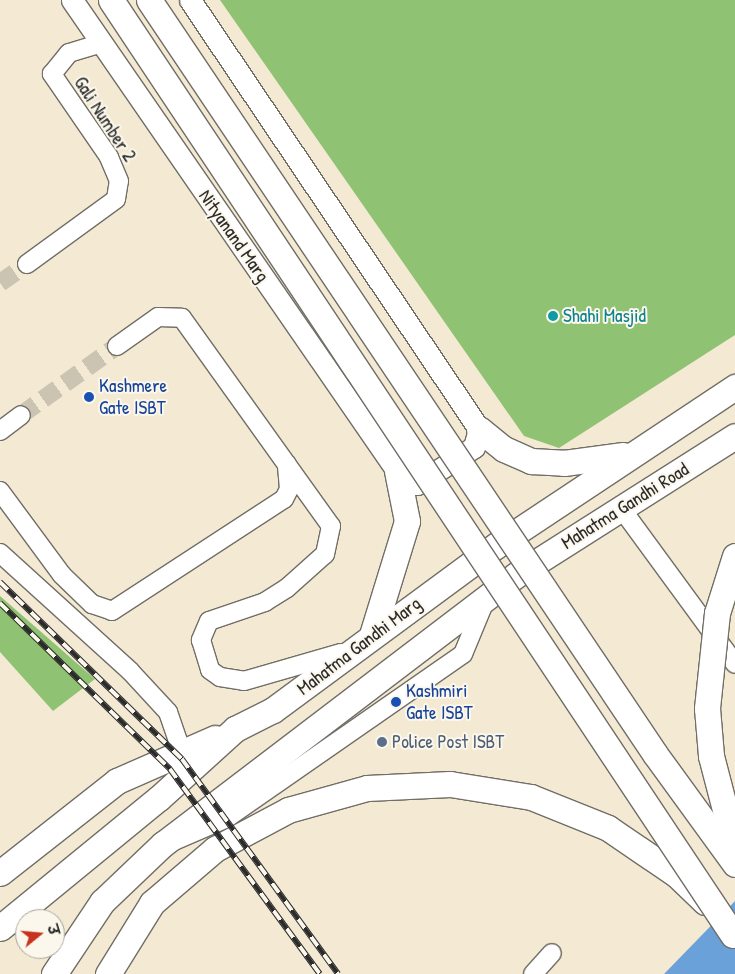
<!DOCTYPE html>
<html>
<head>
<meta charset="utf-8">
<style>
	body { margin:0 }
	#map { position:relative; width:735px; height:974px; overflow:hidden; background:#f4ead4; font-family:"Patrick Hand","Playpen Sans Deva",sans-serif }
	div>[style] { position:absolute }
	.green>* { inset:0; background:#90c273 }
	.water>* { inset:0; background:#6aa1d8 }
	.minor-tunnel>* { height:18px; margin-top:-9px; transform-origin:0; background:repeating-linear-gradient(90deg,#ccc4b2 0 18px,transparent 0 27px) }
	.roads { filter:drop-shadow(1px 0 #716e66) drop-shadow(-1px 0 #716e66) drop-shadow(0 1px #716e66) drop-shadow(0 -1px #716e66) }
	.minor>* { height:18px; margin:-9px; padding:0 9px; transform-origin:9px; border-radius:9px; background:#fff }
	.major>* { height:21px; margin:-10.5px; padding:0 10.5px; transform-origin:10.5px; border-radius:10.5px; background:#fff }
	.highway>* { height:25px; margin:-12.5px; padding:0 12.5px; transform-origin:12.5px; border-radius:12.5px; background:#fff }
	.rail>* { height:5.5px; margin-top:-2.75px; transform-origin:0; background:repeating-linear-gradient(90deg,#fbf7ec 0 11px,#2b2b2b 0 22px); box-sizing:border-box; border-block:1px solid #2b2b2b }
	.bridges { filter:drop-shadow(1px 0 #716e66) drop-shadow(-1px 0 #716e66) drop-shadow(0 1px #716e66) drop-shadow(0 -1px #716e66) }
	.highway-bridge>* { height:25px; margin:-12.5px; padding:0 12.5px; transform-origin:12.5px; border-radius:12.5px; background:#fff }
	.dots>* { width:14px; height:14px; translate:-50% -50%; box-sizing:border-box; border:2px solid #fbf7ec; border-radius:50% }
	span { translate:-50% -50%; white-space:nowrap; text-align:center; line-height:1.15; -webkit-text-stroke:4px #fbf7ec; paint-order:stroke }
	.street-label { font-size:19px; color:#2b2b2b }
	.culture-label { font-size:19px; color:#0d838f }
	.left { translate:0 -50%; text-align:left }
	.transit-label { font-size:19px; color:#164399 }
	.service-label { font-size:19px; color:#4e5e75 }
	.north { position:absolute; left:15px; top:909px; width:50px; height:50px; box-sizing:border-box; background:#fbf7ec; border:1px solid #a8a59f; border-radius:50%; rotate:73deg; font-size:14px; font-weight:700; line-height:20px; text-align:center; color:#2b2b2b }
	.north::after { content:''; display:block; margin:auto; width:18px; height:22px; background:#c8321e; clip-path:polygon(50% 0,100% 100%,50% 72%,0 100%) }
</style>
</head>
<body>
<div id="map">
	<div class="green">
		<i style="clip-path:polygon(220px 0,735px 0,735px 335px,559px 448px,524px 436px)"></i>
		<i style="clip-path:polygon(0 596px,95px 679px,53px 711px,0 652px)"></i>
	</div>
	<div class="water">
		<i style="clip-path:polygon(735px 901px,735px 974px,664px 974px)"></i>
	</div>
	<div class="minor-tunnel">
		<i style="left:0;top:283px;width:33px;rotate:-35deg"></i>
		<i style="left:21px;top:415px;width:118px;rotate:-35.7deg"></i>
	</div>
	<div class="roads">
		<div class="minor">
			<i style="left:27px;top:264px;width:110px;rotate:-36.1deg"></i>
			<i style="left:116px;top:199px;width:18px;rotate:-81deg"></i>
			<i style="left:119px;top:181px;width:26px;rotate:-113deg"></i>
			<i style="left:109px;top:157px;width:101px;rotate:-124.5deg"></i>
			<i style="left:52px;top:74px;width:27px;rotate:-51deg"></i>
			<i style="left:69px;top:53px;width:34px;rotate:-17deg"></i>
			<i style="left:117px;top:346px;width:50px;rotate:-35.3deg"></i>
			<i style="left:158px;top:317px;width:24px;rotate:2deg"></i>
			<i style="left:182px;top:318px;width:256px;rotate:54.4deg"></i>
			<i style="left:331px;top:526px;width:29px;rotate:102deg"></i>
			<i style="left:325px;top:554px;width:51px;rotate:138.2deg"></i>
			<i style="left:287px;top:588px;width:26px;rotate:148deg"></i>
			<i style="left:265px;top:602px;width:59px;rotate:161.3deg"></i>
			<i style="left:209px;top:621px;width:21px;rotate:113deg"></i>
			<i style="left:201px;top:640px;width:31px;rotate:73deg"></i>
			<i style="left:210px;top:670px;width:12px;rotate:35deg"></i>
			<i style="left:220px;top:677px;width:24px;rotate:9deg"></i>
			<i style="left:244px;top:681px;width:101px;rotate:-16.1deg"></i>
			<i style="left:0;top:431px;width:26px;rotate:-37deg"></i>
			<i style="left:0;top:491px;width:104px;rotate:53.6deg"></i>
			<i style="left:62px;top:575px;width:42px;rotate:44deg"></i>
			<i style="left:92px;top:604px;width:21px;rotate:19deg"></i>
			<i style="left:112px;top:611px;width:205px;rotate:-33.1deg"></i>
			<i style="left:284px;top:499px;width:11px;rotate:-63deg"></i>
			<i style="left:289px;top:489px;width:25px;rotate:-95deg"></i>
			<i style="left:621px;top:508px;width:193px;rotate:53.8deg"></i>
			<i style="left:0;top:553px;width:176px;rotate:42.2deg"></i>
			<i style="left:130px;top:671px;width:56px;rotate:47.2deg"></i>
			<i style="left:168px;top:712px;width:31px;rotate:71deg"></i>
			<i style="left:178px;top:741px;width:16px;rotate:101deg"></i>
			<i style="left:174px;top:841px;width:58px;rotate:-23.5deg"></i>
			<i style="left:227px;top:818px;width:287px;rotate:-34.8deg"></i>
			<i style="left:463px;top:654px;width:63px;rotate:-67.5deg"></i>
			<i style="left:533px;top:974px;width:28px;rotate:-48deg"></i>
		</div>
		<div class="major">
			<i style="left:72px;top:0;width:572px;rotate:55.39deg"></i>
			<i style="left:397px;top:471px;width:17px;rotate:50deg"></i>
			<i style="left:408px;top:484px;width:9px"></i>
			<i style="left:417px;top:484px;width:68px;rotate:-33deg"></i>
			<i style="left:474px;top:447px;width:19px;rotate:-74deg"></i>
			<i style="left:479px;top:429px;width:517px;rotate:-123.97deg"></i>
		</div>
		<div class="highway">
			<i style="left:479px;top:429px;width:32px;rotate:39deg"></i>
			<i style="left:504px;top:449px;width:30px;rotate:24deg"></i>
			<i style="left:531px;top:461px;width:33px;rotate:3deg"></i>
			<i style="left:564px;top:463px;width:60px;rotate:-7.7deg"></i>
			<i style="left:372px;top:635px;width:119px;rotate:-72.9deg"></i>
			<i style="left:407px;top:521px;width:51px;rotate:-101.3deg"></i>
			<i style="left:0;top:873px;width:149px;rotate:-38.2deg"></i>
			<i style="left:117px;top:781px;width:107px;rotate:-23.7deg"></i>
			<i style="left:0;top:928px;width:205px;rotate:-39.3deg"></i>
			<i style="left:159px;top:798px;width:103px;rotate:-42.2deg"></i>
			<i style="left:235px;top:729px;width:42px;rotate:-26.6deg"></i>
			<i style="left:273px;top:710px;width:278px;rotate:-36.4deg"></i>
			<i style="left:497px;top:545px;width:286px;rotate:-33.6deg"></i>
			<i style="left:54px;top:974px;width:87px;rotate:-56.3deg"></i>
			<i style="left:102px;top:902px;width:84px;rotate:-43.6deg"></i>
			<i style="left:163px;top:844px;width:444px;rotate:-37.3deg"></i>
			<i style="left:516px;top:575px;width:259px;rotate:-32.4deg"></i>
			<i style="left:108px;top:974px;width:84px;rotate:-58.2deg"></i>
			<i style="left:152px;top:903px;width:83px;rotate:-40.6deg"></i>
			<i style="left:215px;top:849px;width:83px;rotate:-28.1deg"></i>
			<i style="left:288px;top:810px;width:82px;rotate:-15.6deg"></i>
			<i style="left:367px;top:788px;width:83px;rotate:-2.8deg"></i>
			<i style="left:450px;top:784px;width:82px;rotate:9.1deg"></i>
			<i style="left:531px;top:797px;width:83px;rotate:21.9deg"></i>
			<i style="left:608px;top:828px;width:83px;rotate:34.3deg"></i>
			<i style="left:677px;top:875px;width:39px;rotate:44deg"></i>
		</div>
	</div>
	<div class="rail">
		<i style="left:0;top:582px;width:254px;rotate:44.2deg"></i>
		<i style="left:182px;top:759px;width:266px;rotate:54deg"></i>
		<i style="left:0;top:603px;width:238px;rotate:44.3deg"></i>
		<i style="left:170px;top:769px;width:254px;rotate:53.8deg"></i>
	</div>
	<div class="bridges">
		<div class="highway-bridge">
			<i style="left:111px;top:0;width:1123px;rotate:56.37deg"></i>
			<i style="left:149px;top:0;width:908px;rotate:56.13deg"></i>
			<i style="left:655px;top:754px;width:136px;rotate:54deg"></i>
			<i style="left:735px;top:556px;width:60px;rotate:107.5deg"></i>
			<i style="left:717px;top:613px;width:96px;rotate:96deg"></i>
			<i style="left:707px;top:708px;width:48px;rotate:85.2deg"></i>
			<i style="left:711px;top:756px;width:95px;rotate:75.4deg"></i>
		</div>
	</div>
	<div class="dots">
		<i style="left:553px;top:316px;background:#0f9aa8"></i>
		<i style="left:89px;top:397px;background:#1a4fb4"></i>
		<i style="left:396px;top:702px;background:#1a4fb4"></i>
		<i style="left:382px;top:742px;background:#5c6f8a"></i>
	</div>
	<div class="street-label">
		<span style="left:105px;top:119px;rotate:57deg">Gali Number 2</span>
		<span style="left:234px;top:236px;rotate:55deg">Nityanand Marg</span>
		<span style="left:625px;top:506px;rotate:-32deg">Mahatma Gandhi Road</span>
		<span style="left:359px;top:646px;rotate:-37deg">Mahatma Gandhi Marg</span>
	</div>
	<div class="culture-label">
		<span class="left" style="left:563px;top:316px">Shahi Masjid</span>
	</div>
	<div class="transit-label">
		<span class="left" style="left:99px;top:397px">Kashmere<br>Gate ISBT</span>
		<span class="left" style="left:406px;top:702px">Kashmiri<br>Gate ISBT</span>
	</div>
	<div class="service-label">
		<span class="left" style="left:392px;top:742px">Police Post ISBT</span>
	</div>
	<div class="north">उ</div>
</div>
</body>
</html>
